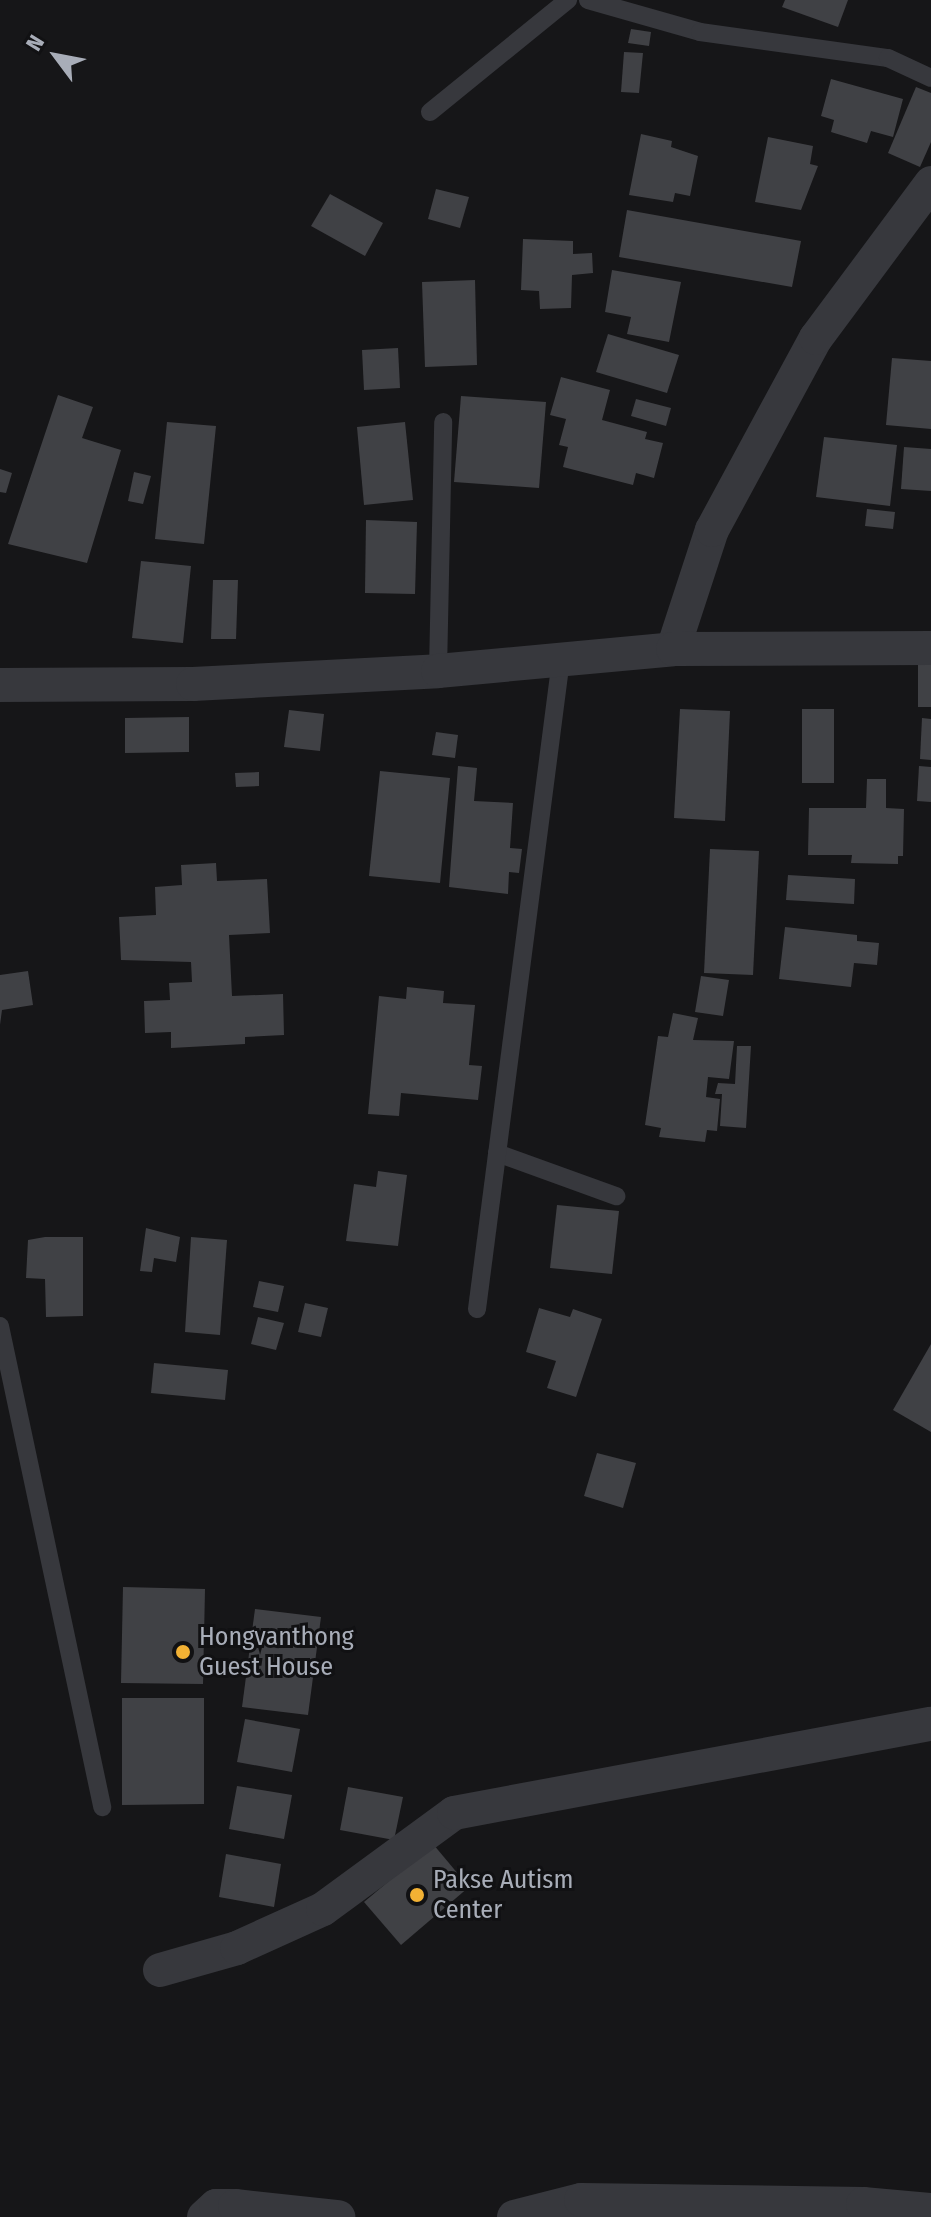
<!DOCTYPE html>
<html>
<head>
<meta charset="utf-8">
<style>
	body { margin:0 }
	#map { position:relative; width:931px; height:2217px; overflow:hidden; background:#161618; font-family:"Fira Sans Condensed",sans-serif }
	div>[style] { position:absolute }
	.building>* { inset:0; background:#404145 }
	.lane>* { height:18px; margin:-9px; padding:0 9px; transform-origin:9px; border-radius:9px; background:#37383d }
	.street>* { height:34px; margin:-17px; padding:0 17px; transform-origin:17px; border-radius:17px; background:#37383d }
	.dots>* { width:22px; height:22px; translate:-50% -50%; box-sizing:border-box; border:4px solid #111113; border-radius:50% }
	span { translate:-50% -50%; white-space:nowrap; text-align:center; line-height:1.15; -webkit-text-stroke:6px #111113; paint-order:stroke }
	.poi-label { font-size:26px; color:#a8adb8 }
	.left { translate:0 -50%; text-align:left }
	.north { position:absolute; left:16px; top:16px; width:80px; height:80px; -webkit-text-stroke:6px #111113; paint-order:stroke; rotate:302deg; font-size:22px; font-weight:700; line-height:32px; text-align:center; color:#a8adb8 }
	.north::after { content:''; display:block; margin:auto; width:28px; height:36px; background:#a8adb8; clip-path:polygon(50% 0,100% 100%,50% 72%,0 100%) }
</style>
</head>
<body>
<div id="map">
	<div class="building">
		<i style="clip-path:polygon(785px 0,848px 0,838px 27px,782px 7px)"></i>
		<i style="clip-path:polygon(631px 29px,651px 32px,649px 46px,628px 43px)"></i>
		<i style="clip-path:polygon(624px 52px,643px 53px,639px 93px,621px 92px)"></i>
		<i style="clip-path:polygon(831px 79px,903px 99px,893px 137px,871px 131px,867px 143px,831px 132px,834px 120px,821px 116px)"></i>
		<i style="clip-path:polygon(916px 87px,931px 93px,931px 142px,920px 167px,888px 153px)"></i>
		<i style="clip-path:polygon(641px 134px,672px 141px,671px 147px,698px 156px,690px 196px,675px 193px,673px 202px,629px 195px)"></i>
		<i style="clip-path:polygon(768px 137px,813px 146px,810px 164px,818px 166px,801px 210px,755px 202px)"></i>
		<i style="clip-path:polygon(436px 189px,469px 197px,460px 228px,428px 219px)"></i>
		<i style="clip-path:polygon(330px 194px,383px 223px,365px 256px,311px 226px)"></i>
		<i style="clip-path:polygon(627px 210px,801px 241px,792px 287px,619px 257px)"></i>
		<i style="clip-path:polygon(523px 239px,573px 241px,573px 254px,592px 253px,593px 273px,572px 275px,571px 308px,540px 309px,539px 291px,521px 290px)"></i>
		<i style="clip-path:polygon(612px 270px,681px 282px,669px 342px,627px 334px,631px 317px,605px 312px)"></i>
		<i style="clip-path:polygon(475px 280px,477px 365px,425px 367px,422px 282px)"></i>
		<i style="clip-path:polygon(608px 334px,679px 355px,667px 393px,596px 372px)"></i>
		<i style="clip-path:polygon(398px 348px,400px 388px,364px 390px,362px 350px)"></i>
		<i style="clip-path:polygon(892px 358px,931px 361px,931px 429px,886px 425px)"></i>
		<i style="clip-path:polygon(561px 377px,610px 390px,602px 420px,647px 432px,645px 439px,663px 443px,654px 478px,636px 473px,633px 485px,563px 467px,568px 447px,559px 445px,566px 419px,550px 415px)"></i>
		<i style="clip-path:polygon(58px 395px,93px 407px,82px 438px,121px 450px,87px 563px,8px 544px)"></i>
		<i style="clip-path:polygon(461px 396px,546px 402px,539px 488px,454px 482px)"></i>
		<i style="clip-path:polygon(636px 399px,671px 408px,666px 426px,631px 416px)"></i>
		<i style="clip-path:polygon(167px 422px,216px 426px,204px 544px,155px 539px)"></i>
		<i style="clip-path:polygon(405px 422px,413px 500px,364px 505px,357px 427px)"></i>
		<i style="clip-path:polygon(824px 437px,897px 445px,890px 506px,816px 497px)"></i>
		<i style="clip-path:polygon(904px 447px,931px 449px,931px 491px,901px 489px)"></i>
		<i style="clip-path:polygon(0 469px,12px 473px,6px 493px,0 492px)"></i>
		<i style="clip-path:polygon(134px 472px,151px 476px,143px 504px,128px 501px)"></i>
		<i style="clip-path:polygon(867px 509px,895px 512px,893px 529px,865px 526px)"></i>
		<i style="clip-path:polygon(366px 520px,417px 522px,415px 594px,365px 593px)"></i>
		<i style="clip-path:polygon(141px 561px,191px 566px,183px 643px,132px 638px)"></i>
		<i style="clip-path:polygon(213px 580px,238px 580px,236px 639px,211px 639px)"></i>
		<i style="clip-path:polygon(918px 656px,931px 656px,931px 707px,918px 707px)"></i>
		<i style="clip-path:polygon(680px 709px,730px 711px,725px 821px,674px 818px)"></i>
		<i style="clip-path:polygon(802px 709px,834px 709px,834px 783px,802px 783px)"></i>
		<i style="clip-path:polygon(289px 710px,324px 714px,320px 751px,284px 747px)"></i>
		<i style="clip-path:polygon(189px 717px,189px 752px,125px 753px,125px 718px)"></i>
		<i style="clip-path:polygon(922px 718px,931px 719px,931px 760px,920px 759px)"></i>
		<i style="clip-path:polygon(436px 732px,458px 735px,455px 758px,432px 755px)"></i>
		<i style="clip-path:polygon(458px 766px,477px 768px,474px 801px,513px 803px,510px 848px,522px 849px,519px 873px,509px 872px,508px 894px,449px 887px)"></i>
		<i style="clip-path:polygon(919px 766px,931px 767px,931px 802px,917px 801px)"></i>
		<i style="clip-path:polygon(380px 771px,450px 778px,440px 883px,369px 876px)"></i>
		<i style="clip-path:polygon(259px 772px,259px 786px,236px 787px,235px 773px)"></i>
		<i style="clip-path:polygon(867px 779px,886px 779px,886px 808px,904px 809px,903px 856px,898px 856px,898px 864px,851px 863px,852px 855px,808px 855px,809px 808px,866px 808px)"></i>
		<i style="clip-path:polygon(710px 849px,759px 851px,753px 975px,704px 973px)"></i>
		<i style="clip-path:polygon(216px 863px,217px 881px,267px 879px,270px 933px,229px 935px,232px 996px,283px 994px,284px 1035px,245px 1037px,245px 1044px,171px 1048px,171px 1032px,145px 1033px,144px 1001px,170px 1000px,169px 983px,192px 982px,191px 962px,121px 960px,119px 917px,156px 915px,155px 887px,182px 885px,181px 865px)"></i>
		<i style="clip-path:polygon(788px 875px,855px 879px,854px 904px,786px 900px)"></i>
		<i style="clip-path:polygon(785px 927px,857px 935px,857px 941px,879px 943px,877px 965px,854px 963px,851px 987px,779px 979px)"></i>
		<i style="clip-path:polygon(28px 971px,33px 1005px,2px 1010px,0 1025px,0 975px)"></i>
		<i style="clip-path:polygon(701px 976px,729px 980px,723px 1016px,695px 1012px)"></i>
		<i style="clip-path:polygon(407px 987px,444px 991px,443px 1003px,475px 1005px,469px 1065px,482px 1066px,478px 1100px,401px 1093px,399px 1116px,368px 1114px,379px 996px,406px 999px)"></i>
		<i style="clip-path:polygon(673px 1013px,698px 1018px,693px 1040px,734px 1041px,729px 1079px,708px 1077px,706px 1097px,720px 1099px,717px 1131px,707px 1130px,705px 1142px,659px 1137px,661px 1128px,645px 1125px,658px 1036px,668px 1037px)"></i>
		<i style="clip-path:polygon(737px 1046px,751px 1046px,746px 1128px,720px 1126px,722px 1094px,715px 1094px,718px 1083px,735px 1084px)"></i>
		<i style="clip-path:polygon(378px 1171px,407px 1175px,398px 1246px,346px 1241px,354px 1184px,376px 1187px)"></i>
		<i style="clip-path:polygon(557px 1205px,619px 1211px,612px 1274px,550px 1268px)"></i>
		<i style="clip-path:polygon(146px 1228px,180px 1237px,176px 1262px,154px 1258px,152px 1272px,140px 1271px)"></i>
		<i style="clip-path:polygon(45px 1237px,83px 1237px,83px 1316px,46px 1317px,45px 1279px,26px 1278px,28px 1240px)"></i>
		<i style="clip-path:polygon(191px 1237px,227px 1240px,220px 1335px,185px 1332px)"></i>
		<i style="clip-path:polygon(259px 1281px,284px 1286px,278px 1312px,253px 1307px)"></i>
		<i style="clip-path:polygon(305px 1303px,328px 1308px,321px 1337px,298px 1332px)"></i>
		<i style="clip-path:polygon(539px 1308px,570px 1317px,573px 1309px,602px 1319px,576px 1397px,547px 1388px,556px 1361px,526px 1352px)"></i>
		<i style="clip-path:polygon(258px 1317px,284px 1323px,276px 1350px,251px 1344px)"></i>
		<i style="clip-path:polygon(931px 1344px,931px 1432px,893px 1410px)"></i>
		<i style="clip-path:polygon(154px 1363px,228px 1370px,225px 1400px,151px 1393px)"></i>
		<i style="clip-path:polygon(597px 1453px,636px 1463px,623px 1508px,584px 1496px)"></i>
		<i style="clip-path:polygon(123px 1587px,205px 1589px,203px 1684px,121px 1683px)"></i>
		<i style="clip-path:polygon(255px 1609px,321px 1617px,308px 1715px,242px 1707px)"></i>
		<i style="clip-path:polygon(122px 1698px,204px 1698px,204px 1804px,122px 1805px)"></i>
		<i style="clip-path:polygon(245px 1719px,300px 1729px,292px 1772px,237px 1762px)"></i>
		<i style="clip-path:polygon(237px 1786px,292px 1795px,284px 1839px,229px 1829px)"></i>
		<i style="clip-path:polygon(348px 1787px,403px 1797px,394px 1840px,340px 1830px)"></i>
		<i style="clip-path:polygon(433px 1844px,469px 1887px,401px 1945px,364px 1902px)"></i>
		<i style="clip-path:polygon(226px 1854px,281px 1864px,274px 1907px,219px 1897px)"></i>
	</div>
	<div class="lane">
		<i style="left:588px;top:0;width:116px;rotate:15.9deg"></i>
		<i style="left:700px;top:32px;width:190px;rotate:7.9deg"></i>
		<i style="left:888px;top:58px;width:47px;rotate:24.9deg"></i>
		<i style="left:430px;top:112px;width:178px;rotate:-39.1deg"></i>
		<i style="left:438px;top:671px;width:249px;rotate:-88.8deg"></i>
		<i style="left:497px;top:1153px;width:127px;rotate:19.9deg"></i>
		<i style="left:477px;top:1309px;width:654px;rotate:-82.63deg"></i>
		<i style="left:0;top:1326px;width:492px;rotate:78deg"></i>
	</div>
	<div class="street">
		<i style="left:673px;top:649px;width:125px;rotate:-71.9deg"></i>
		<i style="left:712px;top:530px;width:218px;rotate:-61.6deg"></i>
		<i style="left:816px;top:338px;width:193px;rotate:-53.4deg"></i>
		<i style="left:0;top:685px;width:193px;rotate:-0.3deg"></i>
		<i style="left:193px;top:684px;width:245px;rotate:-3deg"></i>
		<i style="left:438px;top:671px;width:236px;rotate:-5.3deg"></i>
		<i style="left:673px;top:649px;width:258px;rotate:-0.2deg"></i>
		<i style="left:160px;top:1970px;width:80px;rotate:-15.9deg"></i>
		<i style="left:237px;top:1948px;width:94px;rotate:-24.4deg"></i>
		<i style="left:323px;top:1909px;width:162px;rotate:-36.2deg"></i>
		<i style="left:454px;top:1813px;width:485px;rotate:-10.6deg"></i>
		<i style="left:204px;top:2217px;width:16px;rotate:-43deg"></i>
		<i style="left:216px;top:2206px;width:19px"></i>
		<i style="left:235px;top:2206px;width:104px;rotate:6.1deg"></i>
		<i style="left:514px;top:2217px;width:69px;rotate:-14.2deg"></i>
		<i style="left:581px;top:2200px;width:282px;rotate:0.8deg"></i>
		<i style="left:863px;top:2204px;width:68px;rotate:5deg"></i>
	</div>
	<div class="dots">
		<i style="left:183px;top:1652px;background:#f2b134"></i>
		<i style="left:417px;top:1895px;background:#f2b134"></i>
	</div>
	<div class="poi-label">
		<span class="left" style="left:199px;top:1652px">Hongvanthong<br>Guest House</span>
		<span class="left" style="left:433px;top:1895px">Pakse Autism<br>Center</span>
	</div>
	<div class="north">N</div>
</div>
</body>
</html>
